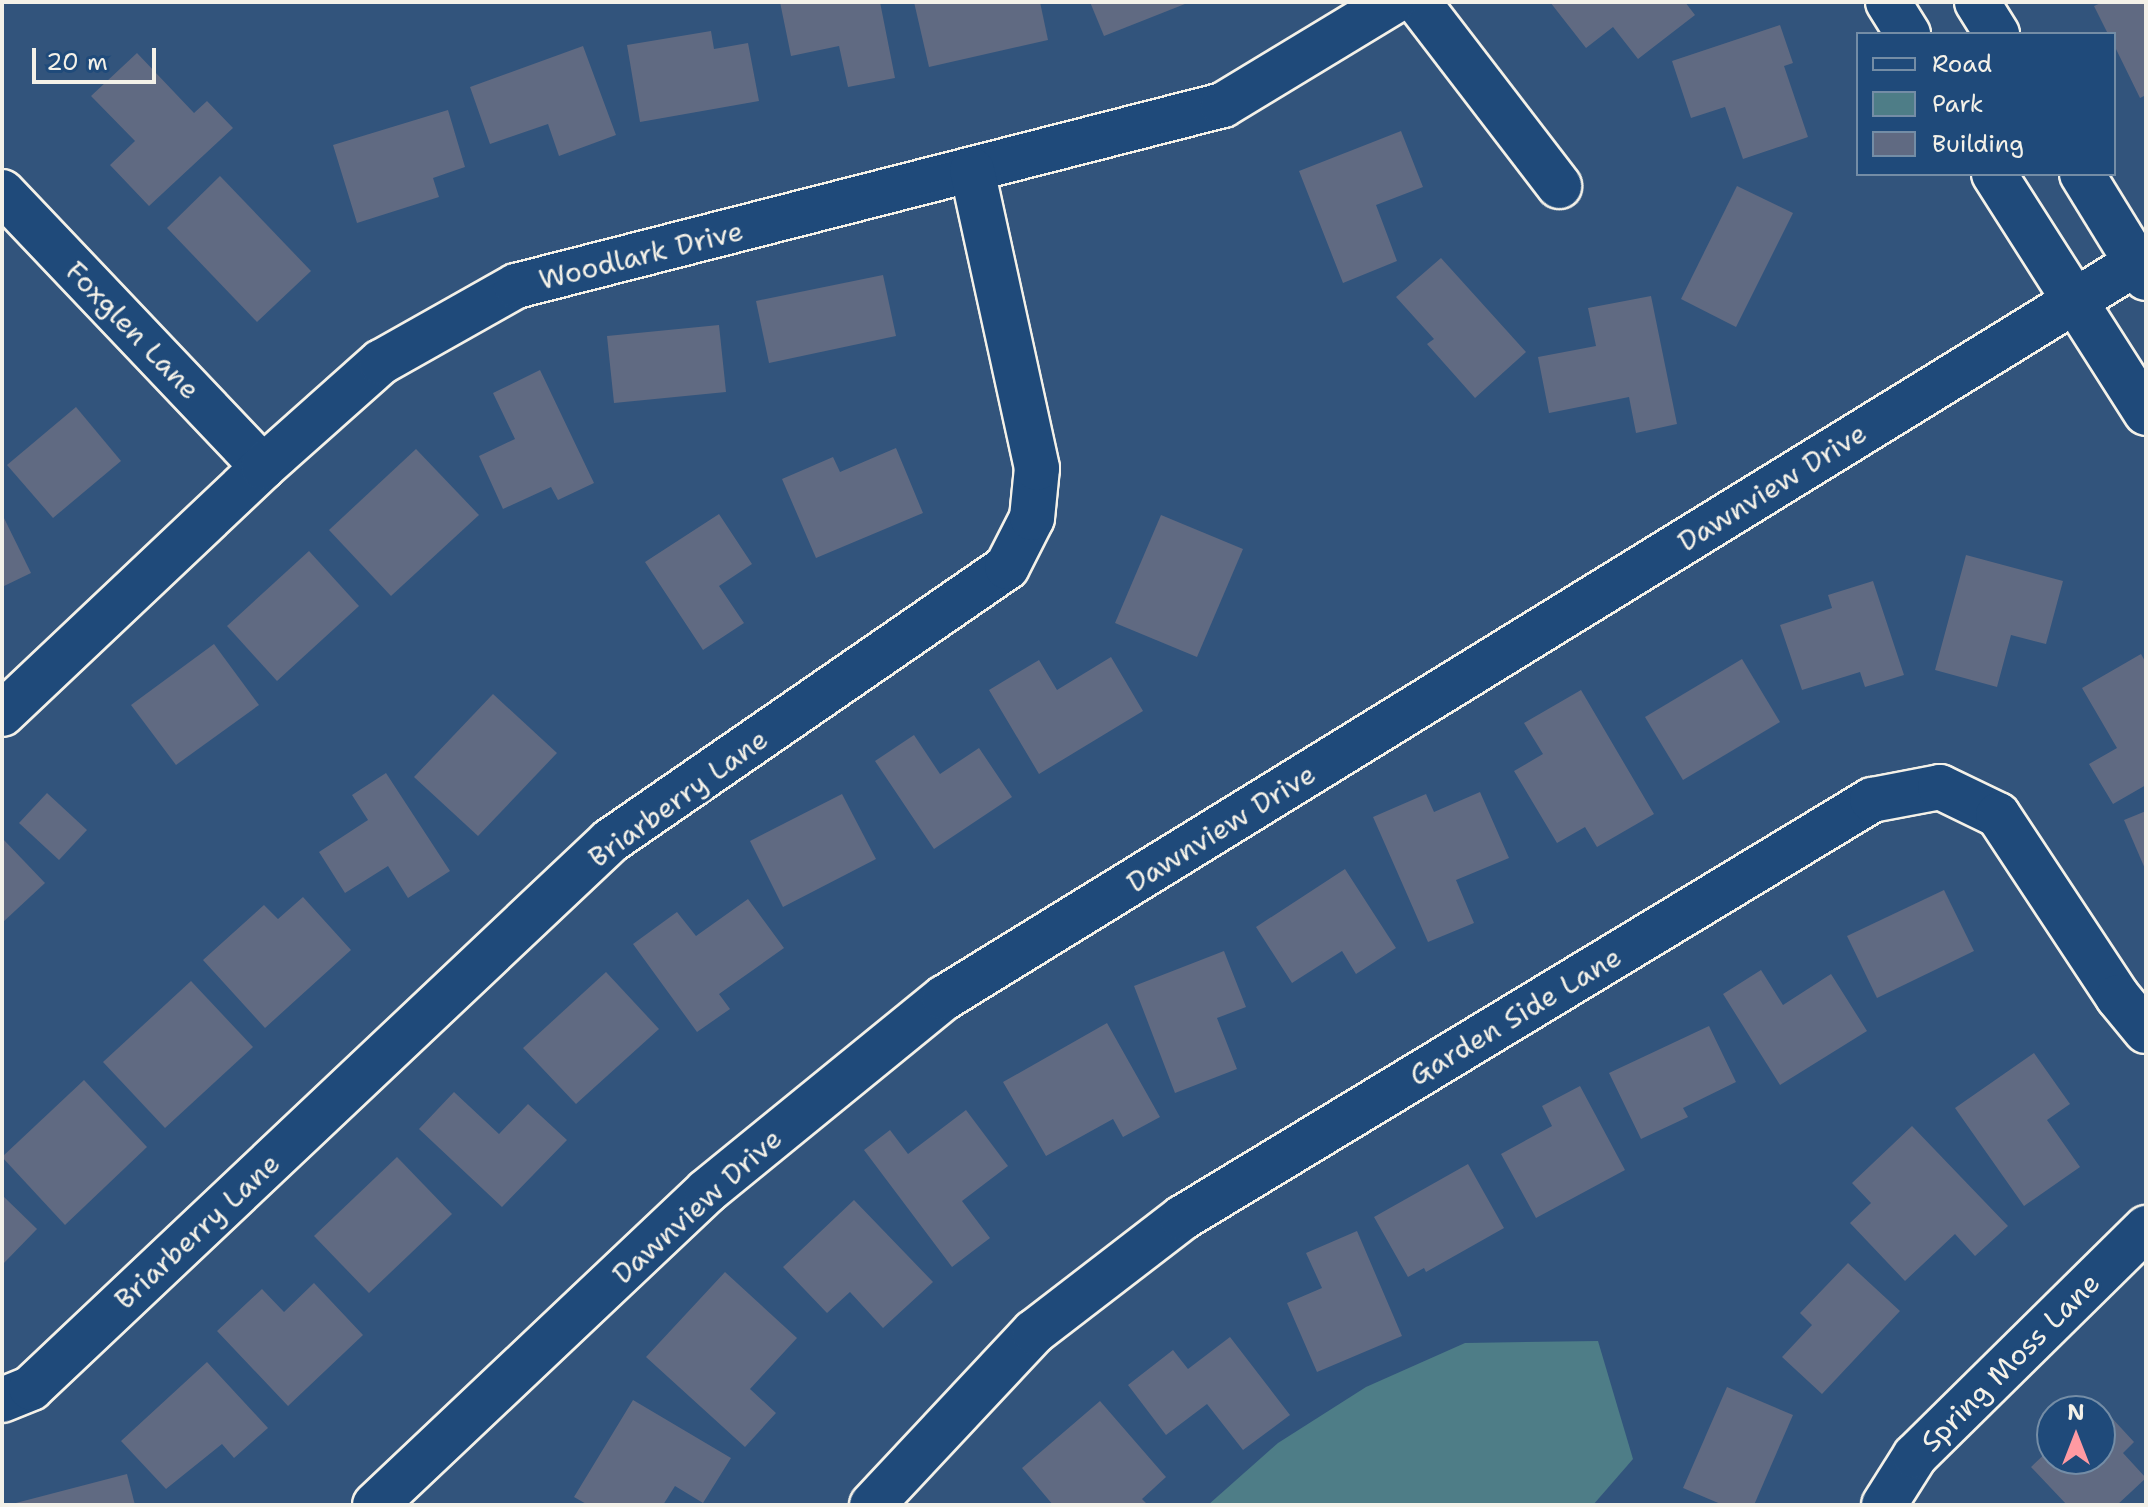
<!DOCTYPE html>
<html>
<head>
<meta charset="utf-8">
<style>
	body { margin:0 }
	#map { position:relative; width:2148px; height:1507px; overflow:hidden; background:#32547c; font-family:"Shantell Sans",sans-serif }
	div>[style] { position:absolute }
	.green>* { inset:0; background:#4e7d87 }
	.building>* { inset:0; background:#606a82 }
	.roads { filter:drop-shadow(2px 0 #f4f1e8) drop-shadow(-2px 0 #f4f1e8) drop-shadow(0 2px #f4f1e8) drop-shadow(0 -2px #f4f1e8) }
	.minor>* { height:44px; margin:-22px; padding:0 22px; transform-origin:22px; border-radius:22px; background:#1f4a7a }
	span { translate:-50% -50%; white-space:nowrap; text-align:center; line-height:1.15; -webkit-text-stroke:6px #1f4a7a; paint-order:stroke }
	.street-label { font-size:28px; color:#f4f1e8 }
	.frame { position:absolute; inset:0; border:4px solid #f4f1e8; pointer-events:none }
	.legend { position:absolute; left:1856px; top:32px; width:260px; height:144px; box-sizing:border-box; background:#1f4a7a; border:2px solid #748da6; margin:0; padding:10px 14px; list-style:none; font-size:24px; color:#f4f1e8 }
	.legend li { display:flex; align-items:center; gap:16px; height:40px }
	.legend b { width:40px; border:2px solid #748da6 }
	.north { position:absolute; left:2036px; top:1395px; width:80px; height:80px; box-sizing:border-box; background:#1f4a7a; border:2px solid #748da6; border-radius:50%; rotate:0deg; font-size:22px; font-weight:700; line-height:32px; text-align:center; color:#f4f1e8 }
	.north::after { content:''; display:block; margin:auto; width:28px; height:36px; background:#ff9aa2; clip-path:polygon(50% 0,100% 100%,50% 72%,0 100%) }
	.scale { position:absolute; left:32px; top:48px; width:124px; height:36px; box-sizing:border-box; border:4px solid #f4f1e8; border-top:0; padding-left:10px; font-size:24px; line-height:28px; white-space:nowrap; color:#f4f1e8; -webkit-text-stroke:6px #1f4a7a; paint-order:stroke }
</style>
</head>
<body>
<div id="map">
	<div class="green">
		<i style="clip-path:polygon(1598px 1341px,1633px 1459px,1593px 1505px,1208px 1505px,1278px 1443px,1366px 1387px,1465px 1343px)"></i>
	</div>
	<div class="building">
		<i style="clip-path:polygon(780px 2px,880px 2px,895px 78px,848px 87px,839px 46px,791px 56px)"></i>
		<i style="clip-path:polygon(914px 2px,1040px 2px,1048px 40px,929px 67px)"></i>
		<i style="clip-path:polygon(1090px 2px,1190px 2px,1104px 36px)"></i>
		<i style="clip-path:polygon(1550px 2px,1685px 2px,1695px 15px,1638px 59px,1613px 27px,1586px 48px)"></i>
		<i style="clip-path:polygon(2103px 2px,2146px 2px,2146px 95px,2140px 98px,2114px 45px,2114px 34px,2108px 34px,2094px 6px)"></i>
		<i style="clip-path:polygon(1780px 25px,1793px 63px,1784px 66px,1808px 137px,1743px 159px,1725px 107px,1691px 118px,1672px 61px)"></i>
		<i style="clip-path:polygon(711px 31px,714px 49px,748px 43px,759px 101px,640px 122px,627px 45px)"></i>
		<i style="clip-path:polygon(583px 46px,616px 135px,559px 156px,548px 124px,490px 144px,470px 87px)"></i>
		<i style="clip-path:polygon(137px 53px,194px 113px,207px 101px,233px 128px,149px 206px,110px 165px,135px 141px,91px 96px)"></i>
		<i style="clip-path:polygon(448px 110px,465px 167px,433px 178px,439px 197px,357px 223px,333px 145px)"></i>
		<i style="clip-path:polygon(1401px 131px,1423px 187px,1376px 205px,1397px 261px,1343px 283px,1299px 171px)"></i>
		<i style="clip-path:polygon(220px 176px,311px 271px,257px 322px,167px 228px)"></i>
		<i style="clip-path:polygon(1737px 186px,1793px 213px,1736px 327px,1681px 299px)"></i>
		<i style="clip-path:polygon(1441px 258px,1526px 352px,1475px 398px,1427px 344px,1434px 339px,1396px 297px)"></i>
		<i style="clip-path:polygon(883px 275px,896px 336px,769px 363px,756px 301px)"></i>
		<i style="clip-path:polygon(1651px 296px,1677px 424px,1636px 433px,1629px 397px,1549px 413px,1538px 357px,1596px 346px,1588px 308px)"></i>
		<i style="clip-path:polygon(719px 325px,726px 392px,614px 403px,607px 336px)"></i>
		<i style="clip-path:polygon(540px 370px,594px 483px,558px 500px,551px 487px,503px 509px,479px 456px,515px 439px,493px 393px)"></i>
		<i style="clip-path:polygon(76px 407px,121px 461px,53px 518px,7px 465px)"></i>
		<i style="clip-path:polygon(896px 448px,923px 513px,816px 558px,782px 479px,833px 457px,840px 472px)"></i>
		<i style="clip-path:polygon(416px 449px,479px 515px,391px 596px,329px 530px)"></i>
		<i style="clip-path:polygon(2px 514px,31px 573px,2px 587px)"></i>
		<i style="clip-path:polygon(719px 514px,752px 564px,719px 586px,744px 623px,703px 650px,645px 562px)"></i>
		<i style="clip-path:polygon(1161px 515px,1243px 549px,1197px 657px,1115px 623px)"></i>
		<i style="clip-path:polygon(309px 551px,359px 606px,277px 681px,227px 626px)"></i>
		<i style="clip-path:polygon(1966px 555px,2063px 581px,2046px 644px,2011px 635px,1997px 687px,1935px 670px)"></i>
		<i style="clip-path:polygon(1873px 581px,1904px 675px,1865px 687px,1860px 672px,1802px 690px,1780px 625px,1832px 608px,1828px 595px)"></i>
		<i style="clip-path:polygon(214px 644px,259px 705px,176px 765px,131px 705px)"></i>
		<i style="clip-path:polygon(2141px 654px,2146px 663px,2146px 785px,2113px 804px,2089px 764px,2117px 748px,2082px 688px)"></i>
		<i style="clip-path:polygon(1111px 657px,1143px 711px,1039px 774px,989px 690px,1039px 660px,1057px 690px)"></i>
		<i style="clip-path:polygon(1742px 659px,1780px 722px,1683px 780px,1645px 717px)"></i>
		<i style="clip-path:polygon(1581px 690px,1654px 814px,1597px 847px,1585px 827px,1557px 843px,1514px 771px,1543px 754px,1524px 723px)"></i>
		<i style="clip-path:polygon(493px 694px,557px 753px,478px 836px,414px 777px)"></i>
		<i style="clip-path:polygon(914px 735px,940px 774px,979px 748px,1012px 797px,934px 849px,875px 761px)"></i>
		<i style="clip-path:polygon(386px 773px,450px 871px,408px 898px,388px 866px,345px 893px,319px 852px,368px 820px,352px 795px)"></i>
		<i style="clip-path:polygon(1480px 792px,1509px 858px,1456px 880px,1474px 923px,1428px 942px,1373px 817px,1426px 794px,1434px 812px)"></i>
		<i style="clip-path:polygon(47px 793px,87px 830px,59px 860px,19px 823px)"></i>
		<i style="clip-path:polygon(842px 794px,876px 859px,783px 907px,750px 841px)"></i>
		<i style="clip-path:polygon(2146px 811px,2146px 871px,2124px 820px)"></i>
		<i style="clip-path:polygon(2px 838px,45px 883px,2px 923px)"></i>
		<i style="clip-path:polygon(1345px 869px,1396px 948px,1356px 974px,1342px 951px,1292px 983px,1256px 927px)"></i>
		<i style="clip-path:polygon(1944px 890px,1974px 951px,1877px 998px,1847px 936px)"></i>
		<i style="clip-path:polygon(303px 897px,351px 950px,265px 1028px,203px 960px,264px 905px,278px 919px)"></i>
		<i style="clip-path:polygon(748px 899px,784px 948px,719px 994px,730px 1009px,697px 1032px,633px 944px,677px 912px,696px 936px)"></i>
		<i style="clip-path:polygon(1224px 951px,1246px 1007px,1217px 1018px,1237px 1069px,1175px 1093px,1134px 986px)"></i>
		<i style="clip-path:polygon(1761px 970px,1783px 1005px,1831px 974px,1867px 1031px,1780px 1085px,1723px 994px)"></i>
		<i style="clip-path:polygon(606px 972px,659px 1029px,576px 1104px,523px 1048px)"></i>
		<i style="clip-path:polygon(191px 981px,253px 1047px,165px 1128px,103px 1062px)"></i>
		<i style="clip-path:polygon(1107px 1023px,1160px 1117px,1123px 1137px,1113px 1119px,1046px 1156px,1003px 1082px)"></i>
		<i style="clip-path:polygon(1709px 1026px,1736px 1082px,1683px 1108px,1688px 1117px,1641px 1139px,1609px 1073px)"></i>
		<i style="clip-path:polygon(2034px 1053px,2070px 1104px,2047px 1120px,2080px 1167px,2024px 1206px,1955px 1108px)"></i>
		<i style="clip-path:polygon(84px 1080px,147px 1147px,65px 1225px,2px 1157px)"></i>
		<i style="clip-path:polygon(1580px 1086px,1625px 1170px,1536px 1218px,1501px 1154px,1552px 1126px,1542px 1106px)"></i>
		<i style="clip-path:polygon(454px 1092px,499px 1134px,528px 1104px,567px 1140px,502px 1207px,419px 1129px)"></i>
		<i style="clip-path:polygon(966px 1110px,1008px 1166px,962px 1201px,990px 1238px,952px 1267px,864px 1150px,890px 1130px,908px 1154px)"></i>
		<i style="clip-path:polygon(1912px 1126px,2008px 1226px,1975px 1256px,1955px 1234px,1905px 1281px,1850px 1223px,1871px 1203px,1852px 1183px)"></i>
		<i style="clip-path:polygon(397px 1157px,452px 1214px,369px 1293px,314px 1236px)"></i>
		<i style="clip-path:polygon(1468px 1164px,1504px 1228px,1426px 1272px,1424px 1268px,1408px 1277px,1374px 1217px)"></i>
		<i style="clip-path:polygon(2px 1195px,37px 1229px,2px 1265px)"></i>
		<i style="clip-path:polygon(854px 1200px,933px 1282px,883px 1328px,850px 1292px,827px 1313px,783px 1267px)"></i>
		<i style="clip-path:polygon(1357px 1231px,1402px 1336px,1317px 1372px,1287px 1303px,1322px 1288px,1306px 1253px)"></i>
		<i style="clip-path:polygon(1848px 1263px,1900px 1311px,1822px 1394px,1782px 1357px,1812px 1325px,1800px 1313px)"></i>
		<i style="clip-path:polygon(725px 1272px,797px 1338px,750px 1389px,776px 1413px,745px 1447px,646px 1357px)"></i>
		<i style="clip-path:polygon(314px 1283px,363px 1335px,288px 1406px,217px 1331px,262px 1289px,284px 1312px)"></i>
		<i style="clip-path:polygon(1230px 1337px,1290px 1415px,1243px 1450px,1207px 1404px,1166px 1435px,1128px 1385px,1173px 1350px,1188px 1369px)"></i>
		<i style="clip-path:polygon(207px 1362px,268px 1428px,234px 1458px,222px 1444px,166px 1489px,121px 1441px)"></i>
		<i style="clip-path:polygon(1727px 1387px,1793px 1415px,1754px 1505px,1723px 1505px,1683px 1488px)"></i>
		<i style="clip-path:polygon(633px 1400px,731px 1458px,703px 1503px,675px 1486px,663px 1505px,588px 1505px,574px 1497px)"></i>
		<i style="clip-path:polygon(1100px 1401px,1166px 1477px,1142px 1499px,1148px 1505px,1053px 1505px,1022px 1468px)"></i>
		<i style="clip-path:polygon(2099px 1404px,2134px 1442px,2123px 1453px,2146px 1478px,2117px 1505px,2067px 1505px,2031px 1467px,2052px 1447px,2052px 1459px,2100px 1459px,2100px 1411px,2091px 1411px)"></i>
		<i style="clip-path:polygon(127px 1474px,135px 1505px,12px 1505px,12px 1504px)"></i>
	</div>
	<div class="roads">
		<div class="minor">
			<i style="left:1418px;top:2px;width:232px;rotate:52.5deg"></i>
			<i style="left:1888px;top:2px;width:38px;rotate:58deg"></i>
			<i style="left:1977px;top:2px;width:38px;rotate:58deg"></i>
			<i style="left:1994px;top:174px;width:283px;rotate:57.5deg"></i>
			<i style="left:2082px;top:174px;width:122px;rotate:58.4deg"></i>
			<i style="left:2px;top:192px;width:379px;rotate:46.5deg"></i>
			<i style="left:2px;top:714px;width:359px;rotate:-43.4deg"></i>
			<i style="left:263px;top:467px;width:158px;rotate:-41.7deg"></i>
			<i style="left:381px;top:362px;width:155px;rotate:-29.4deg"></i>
			<i style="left:516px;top:286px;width:730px;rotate:-14.36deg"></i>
			<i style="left:1223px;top:105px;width:199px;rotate:-31.2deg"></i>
			<i style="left:2px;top:1400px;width:31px;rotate:-22deg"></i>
			<i style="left:31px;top:1388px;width:797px;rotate:-43.37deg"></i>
			<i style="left:610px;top:841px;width:482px;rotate:-34.6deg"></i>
			<i style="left:1007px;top:567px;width:55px;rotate:-63deg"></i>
			<i style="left:1032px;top:518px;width:50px;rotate:-84.3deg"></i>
			<i style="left:1037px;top:468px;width:305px;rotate:-102.3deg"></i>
			<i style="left:375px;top:1505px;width:457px;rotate:-43.4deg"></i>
			<i style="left:707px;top:1191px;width:306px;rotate:-39.2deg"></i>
			<i style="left:944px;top:998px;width:1412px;rotate:-31.65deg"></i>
			<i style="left:872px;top:1505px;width:237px;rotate:-46.9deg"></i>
			<i style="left:1034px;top:1332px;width:187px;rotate:-37.6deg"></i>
			<i style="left:1182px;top:1218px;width:807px;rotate:-31.21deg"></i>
			<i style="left:1872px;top:800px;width:69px;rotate:-10.8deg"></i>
			<i style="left:1940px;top:787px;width:64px;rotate:25.8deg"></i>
			<i style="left:1998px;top:815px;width:218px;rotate:56.6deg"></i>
			<i style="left:2118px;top:997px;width:44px;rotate:50.5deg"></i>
			<i style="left:1884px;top:1505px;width:58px;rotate:-57.7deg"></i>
			<i style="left:1915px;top:1456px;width:325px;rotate:-44.6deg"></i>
		</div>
	</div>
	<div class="street-label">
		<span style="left:641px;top:255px;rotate:-14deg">Woodlark Drive</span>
		<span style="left:133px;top:330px;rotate:46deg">Foxglen Lane</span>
		<span style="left:1772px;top:487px;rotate:-32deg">Dawnview Drive</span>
		<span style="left:678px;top:798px;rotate:-36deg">Briarberry Lane</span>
		<span style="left:1221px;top:828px;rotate:-32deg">Dawnview Drive</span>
		<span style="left:1515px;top:1016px;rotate:-31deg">Garden Side Lane</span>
		<span style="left:697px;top:1206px;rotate:-42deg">Dawnview Drive</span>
		<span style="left:197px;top:1231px;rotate:-43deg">Briarberry Lane</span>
		<span style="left:2010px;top:1362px;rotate:-45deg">Spring Moss Lane</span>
	</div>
	<div class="frame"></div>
	<ul class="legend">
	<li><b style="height:10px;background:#1f4a7a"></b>Road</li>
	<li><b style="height:22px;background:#4e7d87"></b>Park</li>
	<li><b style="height:22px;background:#606a82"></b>Building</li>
	</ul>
	<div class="north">N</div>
	<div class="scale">20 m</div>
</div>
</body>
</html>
